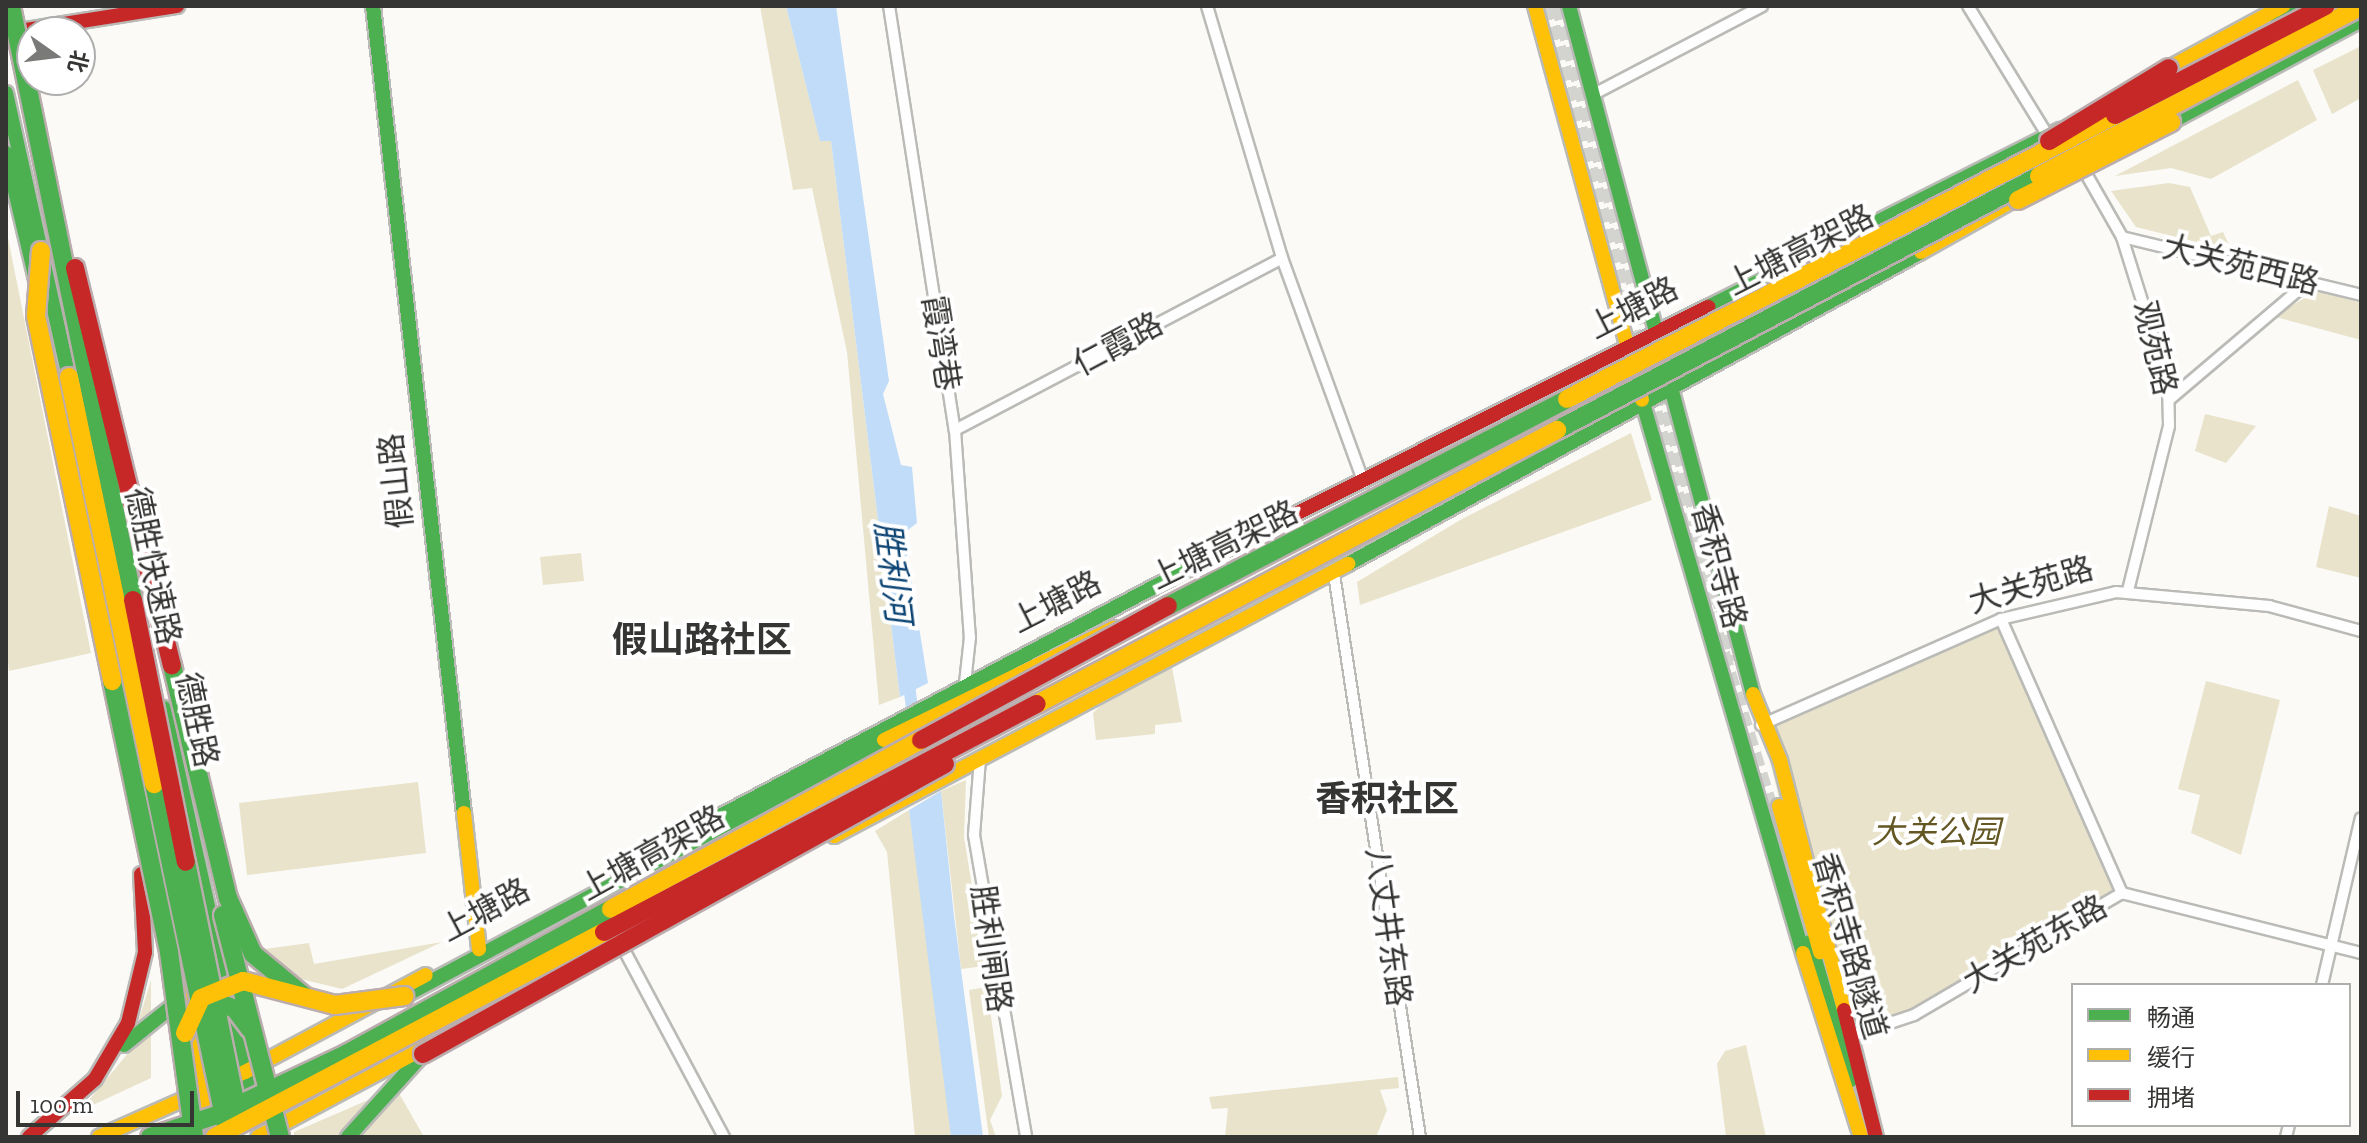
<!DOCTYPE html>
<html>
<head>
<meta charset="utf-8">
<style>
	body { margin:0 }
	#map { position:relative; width:2367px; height:1143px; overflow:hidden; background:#fbfaf7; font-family:"Zilla Slab","Noto Sans SC",serif }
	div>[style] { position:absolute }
	.green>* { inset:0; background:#e8e3ca }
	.water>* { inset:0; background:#c0dcf8 }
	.canal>* { height:12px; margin:-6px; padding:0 6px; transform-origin:6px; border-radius:6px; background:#c0dcf8 }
	.secondary-tunnel>* { height:14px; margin-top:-7px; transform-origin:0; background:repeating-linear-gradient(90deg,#d3d3d0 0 14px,transparent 0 21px) }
	.roads { filter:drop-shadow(2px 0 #babab7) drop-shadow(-2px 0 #babab7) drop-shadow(0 2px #babab7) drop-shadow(0 -2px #babab7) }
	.street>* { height:10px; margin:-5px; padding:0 5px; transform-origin:5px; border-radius:5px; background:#fefefe }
	.fast>* { height:14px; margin:-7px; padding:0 7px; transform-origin:7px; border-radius:7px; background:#4caf50 }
	.slow>* { height:14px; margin:-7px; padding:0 7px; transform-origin:7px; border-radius:7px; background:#ffc107 }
	.jam>* { height:14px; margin:-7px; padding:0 7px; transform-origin:7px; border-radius:7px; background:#c62828 }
	.bridges { filter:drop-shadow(2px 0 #bbadae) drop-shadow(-2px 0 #bbadae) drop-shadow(0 2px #bbadae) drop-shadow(0 -2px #bbadae) }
	.fast-bridge>* { height:18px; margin:-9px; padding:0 9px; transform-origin:9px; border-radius:9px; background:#4caf50 }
	.slow-bridge>* { height:18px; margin:-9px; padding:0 9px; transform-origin:9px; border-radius:9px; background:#ffc107 }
	.jam-bridge>* { height:18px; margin:-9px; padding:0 9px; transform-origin:9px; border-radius:9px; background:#c62828 }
	span { translate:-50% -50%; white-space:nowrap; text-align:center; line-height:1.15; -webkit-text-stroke:8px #fff; paint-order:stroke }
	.street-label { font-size:32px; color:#353533 }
	.park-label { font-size:32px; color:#635723; font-style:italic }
	.water-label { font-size:34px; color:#0c4473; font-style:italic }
	.quarter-label { font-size:36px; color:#353533; font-weight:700 }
	.frame { position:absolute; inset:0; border:8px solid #353533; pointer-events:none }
	.legend { position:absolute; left:2071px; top:983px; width:280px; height:144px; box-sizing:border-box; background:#fff; border:2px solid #aeaead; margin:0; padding:10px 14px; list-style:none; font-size:24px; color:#353533 }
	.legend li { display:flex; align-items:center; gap:16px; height:40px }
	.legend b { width:40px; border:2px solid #aeaead }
	.north { position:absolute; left:16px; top:16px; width:80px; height:80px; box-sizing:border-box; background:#fff; border:2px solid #aeaead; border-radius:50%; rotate:104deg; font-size:22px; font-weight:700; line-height:32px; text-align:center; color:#353533 }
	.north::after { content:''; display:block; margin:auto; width:28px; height:36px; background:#7a7a78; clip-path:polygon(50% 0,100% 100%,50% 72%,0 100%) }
	.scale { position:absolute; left:16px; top:1091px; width:178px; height:36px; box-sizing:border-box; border:4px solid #353533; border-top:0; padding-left:10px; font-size:24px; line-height:28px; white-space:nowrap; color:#353533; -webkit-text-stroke:6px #fff; paint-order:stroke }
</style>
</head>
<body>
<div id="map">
	<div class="green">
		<i style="clip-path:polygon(760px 6px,786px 6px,820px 140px,831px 141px,900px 697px,879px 705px,847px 352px,812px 188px,793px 190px)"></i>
		<i style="clip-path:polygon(2361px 46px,2361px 98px,2332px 114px,2313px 70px)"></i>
		<i style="clip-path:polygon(2298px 80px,2317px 120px,2211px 179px,2171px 168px,2115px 176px)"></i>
		<i style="clip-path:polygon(2169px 183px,2190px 187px,2211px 236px,2223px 232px,2232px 251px,2136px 227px,2111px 191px)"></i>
		<i style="clip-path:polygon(6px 228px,91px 653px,9px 671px,6px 643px)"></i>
		<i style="clip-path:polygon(2318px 291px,2361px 303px,2361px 340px,2272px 316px)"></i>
		<i style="clip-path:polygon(2205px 414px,2256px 426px,2226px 463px,2195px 451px)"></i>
		<i style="clip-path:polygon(1631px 433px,1652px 500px,1360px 605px,1357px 582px,1462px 519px)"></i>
		<i style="clip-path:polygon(2329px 506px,2361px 516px,2361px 578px,2316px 567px)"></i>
		<i style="clip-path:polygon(581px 553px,584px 581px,543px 585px,540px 557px)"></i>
		<i style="clip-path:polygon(2001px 619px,2122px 893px,1841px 1049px,1761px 725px)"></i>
		<i style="clip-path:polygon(1172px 667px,1182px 722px,1155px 725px,1155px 734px,1096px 740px,1093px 713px,1100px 706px)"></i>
		<i style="clip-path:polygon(2206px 681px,2280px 700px,2241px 855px,2191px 833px,2200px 795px,2178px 789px)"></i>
		<i style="clip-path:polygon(966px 780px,964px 837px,985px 966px,961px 969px,941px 791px)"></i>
		<i style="clip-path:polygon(418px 782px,426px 853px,247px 875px,239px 803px)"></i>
		<i style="clip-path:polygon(909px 810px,935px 980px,951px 1137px,915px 1137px,887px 852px,875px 831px)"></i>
		<i style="clip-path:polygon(442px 942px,342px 989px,284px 975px,265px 949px,309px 943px,314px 964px)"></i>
		<i style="clip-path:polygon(151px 980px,151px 1078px,80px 1111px,129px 1052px)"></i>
		<i style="clip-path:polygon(987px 987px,1002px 1096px,990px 1120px,996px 1137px,989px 1137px,969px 990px)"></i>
		<i style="clip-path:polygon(1746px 1045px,1749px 1059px,1766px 1137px,1726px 1137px,1717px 1064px,1725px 1051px)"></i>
		<i style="clip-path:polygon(1398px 1077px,1399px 1088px,1380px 1090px,1387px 1110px,1376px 1137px,1225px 1137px,1228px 1108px,1212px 1109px,1209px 1097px)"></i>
		<i style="clip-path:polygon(396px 1088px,424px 1137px,294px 1137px,294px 1132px)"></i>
	</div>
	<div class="water">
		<i style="clip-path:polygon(786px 6px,836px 6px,889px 381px,883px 394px,901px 465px,912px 467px,917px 523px,904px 533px,928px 683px,900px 697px,831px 141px,820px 141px)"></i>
		<i style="clip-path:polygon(941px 791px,954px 916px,983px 1137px,951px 1137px,909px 810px)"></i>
	</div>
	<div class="canal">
		<i style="left:908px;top:676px;width:41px;rotate:83deg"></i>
	</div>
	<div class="secondary-tunnel">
		<i style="left:1548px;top:6px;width:587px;rotate:75.18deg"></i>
		<i style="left:1698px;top:573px;width:245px;rotate:72.7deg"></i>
		<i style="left:1558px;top:6px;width:678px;rotate:74.86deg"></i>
	</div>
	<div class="roads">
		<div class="street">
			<i style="left:889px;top:6px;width:429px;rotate:81.2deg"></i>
			<i style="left:955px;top:430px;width:208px;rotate:85.9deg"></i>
			<i style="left:970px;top:637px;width:46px;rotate:96.2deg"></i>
			<i style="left:1207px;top:6px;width:263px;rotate:73.4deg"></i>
			<i style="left:1282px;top:258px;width:239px;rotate:70deg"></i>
			<i style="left:1968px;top:6px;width:153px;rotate:58.4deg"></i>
			<i style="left:1592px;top:95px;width:192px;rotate:-27.6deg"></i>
			<i style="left:2081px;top:165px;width:83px;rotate:60.3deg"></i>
			<i style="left:2122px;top:237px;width:154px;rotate:72.6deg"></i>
			<i style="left:2168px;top:384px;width:42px;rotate:88.6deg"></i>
			<i style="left:2169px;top:426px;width:170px;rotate:104deg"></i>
			<i style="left:2122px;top:237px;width:246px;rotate:13.6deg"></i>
			<i style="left:2170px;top:399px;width:182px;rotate:-40.3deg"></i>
			<i style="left:955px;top:430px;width:369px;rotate:-27.7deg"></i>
			<i style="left:1334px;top:574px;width:570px;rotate:81.32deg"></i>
			<i style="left:2001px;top:619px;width:300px;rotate:66.2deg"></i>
			<i style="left:1761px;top:725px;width:262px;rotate:-23.8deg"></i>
			<i style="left:2001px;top:619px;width:118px;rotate:-13.2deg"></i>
			<i style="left:2116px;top:592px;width:154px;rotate:5.2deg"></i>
			<i style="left:2269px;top:606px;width:95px;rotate:15.2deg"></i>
			<i style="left:980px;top:759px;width:76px;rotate:94.5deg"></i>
			<i style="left:974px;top:835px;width:306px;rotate:80.2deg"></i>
			<i style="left:622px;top:946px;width:217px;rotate:61.9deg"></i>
			<i style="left:2322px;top:985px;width:171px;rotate:-76.9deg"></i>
			<i style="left:1854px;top:1035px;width:63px;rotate:-18.4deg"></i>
			<i style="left:1914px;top:1015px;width:241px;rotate:-30.4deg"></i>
			<i style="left:2122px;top:893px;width:246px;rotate:14.1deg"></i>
			<i style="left:2286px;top:1137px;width:12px;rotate:-76deg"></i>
		</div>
		<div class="fast">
			<i style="left:373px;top:6px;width:812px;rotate:83.57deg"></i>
			<i style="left:1569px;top:6px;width:712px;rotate:75.03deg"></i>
			<i style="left:2278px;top:21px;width:31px;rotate:-29deg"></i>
			<i style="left:6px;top:93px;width:291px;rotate:77.5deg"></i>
			<i style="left:2171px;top:122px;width:216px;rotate:-28.2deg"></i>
			<i style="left:6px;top:153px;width:130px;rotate:76.7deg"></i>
			<i style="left:1708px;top:307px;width:394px;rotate:-26.7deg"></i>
			<i style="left:1642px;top:400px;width:576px;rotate:73.77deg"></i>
			<i style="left:1348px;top:564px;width:652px;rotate:-28.57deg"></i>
			<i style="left:164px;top:708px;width:413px;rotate:77.5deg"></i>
			<i style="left:707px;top:823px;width:585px;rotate:-27.84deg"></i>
			<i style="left:1810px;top:942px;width:144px;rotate:73.8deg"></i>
			<i style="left:404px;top:996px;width:544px;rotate:-28.07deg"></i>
			<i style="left:124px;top:1045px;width:72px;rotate:-38.8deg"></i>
			<i style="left:348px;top:1137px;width:112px;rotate:-47.9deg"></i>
		</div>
		<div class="slow">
			<i style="left:1535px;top:6px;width:408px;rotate:74.8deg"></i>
			<i style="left:2169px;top:68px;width:130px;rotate:-28.5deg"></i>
			<i style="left:1921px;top:252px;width:123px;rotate:-29.3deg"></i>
			<i style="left:94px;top:549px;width:600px;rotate:78.65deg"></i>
			<i style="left:1753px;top:694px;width:71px;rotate:67.8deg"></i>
			<i style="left:1780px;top:760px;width:258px;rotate:75.6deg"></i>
			<i style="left:884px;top:740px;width:256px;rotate:-26deg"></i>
			<i style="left:1779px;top:806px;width:152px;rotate:74.3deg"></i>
			<i style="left:464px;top:813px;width:137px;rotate:83.7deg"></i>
			<i style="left:834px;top:836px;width:582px;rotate:-27.89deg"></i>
			<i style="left:1803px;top:953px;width:193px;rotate:72.5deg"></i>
			<i style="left:99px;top:1137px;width:160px;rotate:-24deg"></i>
			<i style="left:245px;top:1072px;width:205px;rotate:-28.2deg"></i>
			<i style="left:258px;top:1137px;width:191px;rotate:-28.2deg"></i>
		</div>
		<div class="jam">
			<i style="left:25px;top:30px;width:154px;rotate:-9deg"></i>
			<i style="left:1224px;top:550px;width:542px;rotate:-26.66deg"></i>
			<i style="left:1844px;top:1010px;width:131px;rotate:75.9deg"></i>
			<i style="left:29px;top:1137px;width:88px;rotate:-41.3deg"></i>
			<i style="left:95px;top:1079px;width:65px;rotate:-59.5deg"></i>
			<i style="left:128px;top:1023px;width:73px;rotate:-76.5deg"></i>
			<i style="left:145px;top:952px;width:78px;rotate:-92.9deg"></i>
		</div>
	</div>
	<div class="bridges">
		<div class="fast-bridge">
			<i style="left:11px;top:6px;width:606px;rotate:78.39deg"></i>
			<i style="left:1557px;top:430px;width:545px;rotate:-27.79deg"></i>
			<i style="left:1168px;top:606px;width:449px;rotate:-27.4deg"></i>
			<i style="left:172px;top:665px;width:240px;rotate:76.5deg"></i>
			<i style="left:228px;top:898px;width:61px;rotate:65.9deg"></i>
			<i style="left:253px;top:954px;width:66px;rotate:39.5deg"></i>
			<i style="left:112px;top:681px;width:277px;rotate:78.1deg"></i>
			<i style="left:169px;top:952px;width:187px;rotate:82.3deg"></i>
			<i style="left:154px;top:784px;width:345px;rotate:78.1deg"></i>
			<i style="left:186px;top:862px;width:258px;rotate:78.4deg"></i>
			<i style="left:223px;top:915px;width:229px;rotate:75.6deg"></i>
			<i style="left:204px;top:997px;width:33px;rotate:21deg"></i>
			<i style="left:235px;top:1009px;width:25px;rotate:53deg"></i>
			<i style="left:150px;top:1137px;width:71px;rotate:-18.2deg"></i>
			<i style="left:217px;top:1115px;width:143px;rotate:-25.3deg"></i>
			<i style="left:346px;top:1054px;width:302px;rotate:-28.7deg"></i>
		</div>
		<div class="slow-bridge">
			<i style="left:2039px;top:176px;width:364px;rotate:-27.8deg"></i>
			<i style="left:2018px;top:200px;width:172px;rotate:-27deg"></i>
			<i style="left:41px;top:251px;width:65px;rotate:94.4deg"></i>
			<i style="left:36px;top:316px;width:373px;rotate:78.2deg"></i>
			<i style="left:69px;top:377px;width:416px;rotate:78.2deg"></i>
			<i style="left:1567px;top:399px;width:617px;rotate:-27.4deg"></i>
			<i style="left:1037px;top:704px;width:588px;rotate:-27.79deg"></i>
			<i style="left:611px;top:909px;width:353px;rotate:-28.6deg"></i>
			<i style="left:185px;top:1033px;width:38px;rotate:-65deg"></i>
			<i style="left:201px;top:998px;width:45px;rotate:-22deg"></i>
			<i style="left:243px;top:981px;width:95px;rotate:14.6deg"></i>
			<i style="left:335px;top:1005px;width:70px;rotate:-7.4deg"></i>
			<i style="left:215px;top:1137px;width:440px;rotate:-27.8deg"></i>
		</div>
		<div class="jam-bridge">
			<i style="left:2115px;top:115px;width:237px;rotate:-27.4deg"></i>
			<i style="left:2049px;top:141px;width:140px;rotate:-31.3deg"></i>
			<i style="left:75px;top:268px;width:409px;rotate:76.3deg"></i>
			<i style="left:133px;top:600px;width:267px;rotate:78.6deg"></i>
			<i style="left:921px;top:740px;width:281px;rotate:-28.5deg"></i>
			<i style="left:604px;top:932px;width:489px;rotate:-27.8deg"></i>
			<i style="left:423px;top:1054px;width:597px;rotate:-29.05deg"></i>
		</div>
	</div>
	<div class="street-label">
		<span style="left:1800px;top:250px;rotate:-27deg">上塘高架路</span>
		<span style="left:2241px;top:265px;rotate:14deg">大关苑西路</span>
		<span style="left:1633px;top:308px;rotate:-27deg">上塘路</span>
		<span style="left:941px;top:343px;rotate:81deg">霞湾巷</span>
		<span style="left:1118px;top:344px;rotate:-28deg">仁霞路</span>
		<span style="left:2155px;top:348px;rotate:77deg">观苑路</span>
		<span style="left:396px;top:481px;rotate:-96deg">假山路</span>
		<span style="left:1224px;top:545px;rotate:-26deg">上塘高架路</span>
		<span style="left:153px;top:566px;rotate:78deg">德胜快速路</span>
		<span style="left:1719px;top:566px;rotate:75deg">香积寺路</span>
		<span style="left:2031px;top:585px;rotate:-16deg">大关苑路</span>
		<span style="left:1056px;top:602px;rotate:-27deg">上塘路</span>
		<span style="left:197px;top:720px;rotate:78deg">德胜路</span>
		<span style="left:652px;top:853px;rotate:-29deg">上塘高架路</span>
		<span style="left:485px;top:910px;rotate:-28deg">上塘路</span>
		<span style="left:1388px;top:927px;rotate:82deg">八丈井东路</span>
		<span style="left:2035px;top:944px;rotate:-30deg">大关苑东路</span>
		<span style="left:1850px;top:946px;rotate:74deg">香积寺路隧道</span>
		<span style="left:991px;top:949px;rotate:82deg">胜利闸路</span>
	</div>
	<div class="park-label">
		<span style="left:1936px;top:832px">大关公园</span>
	</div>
	<div class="water-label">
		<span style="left:893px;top:572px;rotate:83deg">胜利河</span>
	</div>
	<div class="quarter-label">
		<span style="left:702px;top:640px">假山路社区</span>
		<span style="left:1387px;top:799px">香积社区</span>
	</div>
	<div class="frame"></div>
	<ul class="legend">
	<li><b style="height:10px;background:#4caf50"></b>畅通</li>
	<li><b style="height:10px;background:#ffc107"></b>缓行</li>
	<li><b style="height:10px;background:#c62828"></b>拥堵</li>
	</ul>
	<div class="north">北</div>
	<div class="scale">100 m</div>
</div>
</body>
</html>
